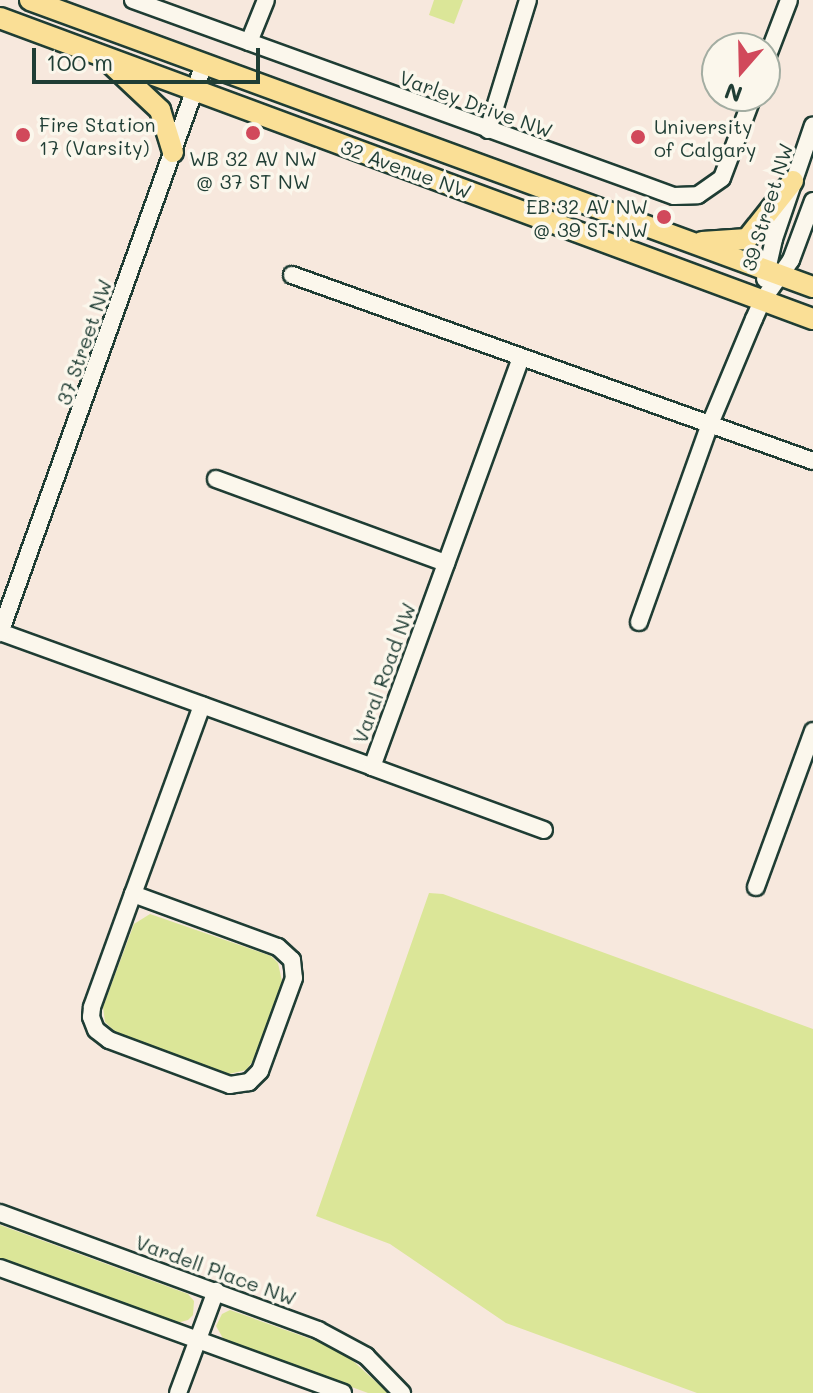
<!DOCTYPE html>
<html>
<head>
<meta charset="utf-8">
<style>
	body { margin:0 }
	#map { position:relative; width:813px; height:1393px; overflow:hidden; background:#f7e8dd; font-family:Mali,sans-serif }
	div>[style] { position:absolute }
	.green>* { inset:0; background:#dbe698 }
	.roads { filter:drop-shadow(2px 0 #1f3d34) drop-shadow(-2px 0 #1f3d34) drop-shadow(0 2px #1f3d34) drop-shadow(0 -2px #1f3d34) }
	.minor>* { height:16px; margin:-8px; padding:0 8px; transform-origin:8px; border-radius:8px; background:#fbf7ec }
	.major>* { height:20px; margin:-10px; padding:0 10px; transform-origin:10px; border-radius:10px; background:#fadf96 }
	.dots>* { width:22px; height:22px; translate:-50% -50%; box-sizing:border-box; border:4px solid #fbf7ec; border-radius:50% }
	span { translate:-50% -50%; white-space:nowrap; text-align:center; line-height:1.15; -webkit-text-stroke:7px #fbf7ec; paint-order:stroke }
	.street-label { font-size:20px; color:#1f3d34 }
	.poi-label { font-size:20px; color:#1f3d34 }
	.left { translate:0 -50%; text-align:left }
	.right { translate:-100% -50%; text-align:right }
	.north { position:absolute; left:701px; top:32px; width:80px; height:80px; box-sizing:border-box; background:#fbf7ec; border:2px solid #a3ada2; border-radius:50%; rotate:200deg; font-size:22px; font-weight:700; line-height:32px; text-align:center; color:#1f3d34 }
	.north::after { content:''; display:block; margin:auto; width:28px; height:36px; background:#d1495b; clip-path:polygon(50% 0,100% 100%,50% 72%,0 100%) }
	.scale { position:absolute; left:32px; top:48px; width:228px; height:36px; box-sizing:border-box; border:4px solid #1f3d34; border-top:0; padding-left:10px; font-size:24px; line-height:28px; white-space:nowrap; color:#1f3d34; -webkit-text-stroke:6px #fbf7ec; paint-order:stroke }
</style>
</head>
<body>
<div id="map">
	<div class="green">
		<i style="clip-path:polygon(434px 0,463px 0,454px 24px,429px 15px)"></i>
		<i style="clip-path:polygon(429px 893px,443px 894px,813px 1029px,813px 1393px,697px 1393px,506px 1323px,390px 1244px,316px 1216px)"></i>
		<i style="clip-path:polygon(150px 914px,271px 956px,278px 963px,282px 981px,253px 1061px,246px 1070px,229px 1074px,118px 1034px,105px 1022px,103px 1007px,134px 924px)"></i>
		<i style="clip-path:polygon(0 1225px,188px 1294px,194px 1301px,193px 1315px,188px 1320px,177px 1323px,0 1258px)"></i>
		<i style="clip-path:polygon(230px 1310px,330px 1346px,351px 1359px,388px 1393px,368px 1393px,224px 1340px,216px 1326px,222px 1314px)"></i>
	</div>
	<div class="roads">
		<div class="minor">
			<i style="left:133px;top:0;width:575px;rotate:19.92deg"></i>
			<i style="left:674px;top:196px;width:24px;rotate:-2deg"></i>
			<i style="left:698px;top:195px;width:29px;rotate:-35deg"></i>
			<i style="left:722px;top:178px;width:88px;rotate:-69.3deg"></i>
			<i style="left:249px;top:42px;width:45px;rotate:-68deg"></i>
			<i style="left:765px;top:63px;width:67px;rotate:-69.1deg"></i>
			<i style="left:488px;top:130px;width:136px;rotate:-72.9deg"></i>
			<i style="left:292px;top:275px;width:553px;rotate:19.65deg"></i>
			<i style="left:765px;top:279px;width:41px;rotate:-77.3deg"></i>
			<i style="left:774px;top:239px;width:120px;rotate:-71.1deg"></i>
			<i style="left:216px;top:479px;width:245px;rotate:20.1deg"></i>
			<i style="left:639px;top:622px;width:210px;rotate:-70.3deg"></i>
			<i style="left:710px;top:424px;width:114px;rotate:-67.3deg"></i>
			<i style="left:754px;top:319px;width:20px;rotate:-66deg"></i>
			<i style="left:762px;top:301px;width:50px;rotate:-54.7deg"></i>
			<i style="left:791px;top:260px;width:63px;rotate:-69.6deg"></i>
			<i style="left:0;top:632px;width:396px;rotate:19.9deg"></i>
			<i style="left:372px;top:767px;width:435px;rotate:-70deg"></i>
			<i style="left:0;top:633px;width:604px;rotate:-70.28deg"></i>
			<i style="left:372px;top:767px;width:183px;rotate:20.1deg"></i>
			<i style="left:756px;top:887px;width:166px;rotate:-69.9deg"></i>
			<i style="left:133px;top:894px;width:154px;rotate:20.1deg"></i>
			<i style="left:278px;top:947px;width:19px;rotate:43deg"></i>
			<i style="left:292px;top:960px;width:18px;rotate:84deg"></i>
			<i style="left:294px;top:978px;width:99px;rotate:110.1deg"></i>
			<i style="left:260px;top:1071px;width:16px;rotate:135deg"></i>
			<i style="left:249px;top:1082px;width:19px;rotate:171deg"></i>
			<i style="left:230px;top:1085px;width:129px;rotate:-159.6deg"></i>
			<i style="left:109px;top:1040px;width:16px;rotate:-142deg"></i>
			<i style="left:96px;top:1030px;width:14px;rotate:-111deg"></i>
			<i style="left:91px;top:1017px;width:10px;rotate:-84deg"></i>
			<i style="left:92px;top:1007px;width:120px;rotate:-70.1deg"></i>
			<i style="left:133px;top:894px;width:201px;rotate:-69.9deg"></i>
			<i style="left:0;top:1213px;width:339px;rotate:20.2deg"></i>
			<i style="left:318px;top:1330px;width:55px;rotate:28.4deg"></i>
			<i style="left:366px;top:1356px;width:52px;rotate:45.8deg"></i>
			<i style="left:0;top:1268px;width:365px;rotate:20deg"></i>
			<i style="left:178px;top:1393px;width:109px;rotate:-69.6deg"></i>
		</div>
		<div class="major">
			<i style="left:30px;top:0;width:834px;rotate:20.13deg"></i>
			<i style="left:0;top:18px;width:867px;rotate:20.32deg"></i>
			<i style="left:110px;top:63px;width:69px;rotate:43.2deg"></i>
			<i style="left:160px;top:110px;width:44px;rotate:72.8deg"></i>
			<i style="left:702px;top:242px;width:45px;rotate:-3.8deg"></i>
			<i style="left:747px;top:239px;width:74px;rotate:-51.6deg"></i>
		</div>
	</div>
	<div class="dots">
		<i style="left:253px;top:133px;background:#d1495b"></i>
		<i style="left:23px;top:135px;background:#d1495b"></i>
		<i style="left:638px;top:137px;background:#d1495b"></i>
		<i style="left:664px;top:217px;background:#d1495b"></i>
	</div>
	<div class="street-label">
		<span style="left:476px;top:104px;rotate:20deg">Varley Drive NW</span>
		<span style="left:406px;top:169px;rotate:20deg">32 Avenue NW</span>
		<span style="left:767px;top:207px;rotate:-73deg">39 Street NW</span>
		<span style="left:84px;top:342px;rotate:-71deg">37 Street NW</span>
		<span style="left:384px;top:673px;rotate:-70deg">Varal Road NW</span>
		<span style="left:216px;top:1270px;rotate:20deg">Vardell Place NW</span>
	</div>
	<div class="poi-label">
		<span class="left" style="left:39px;top:136px">Fire Station<br>17 (Varsity)</span>
		<span class="left" style="left:654px;top:138px">University<br>of Calgary</span>
		<span style="left:253px;top:170px">WB 32 AV NW<br>@ 37 ST NW</span>
		<span class="right" style="left:648px;top:218px">EB 32 AV NW<br>@ 39 ST NW</span>
	</div>
	<div class="north">N</div>
	<div class="scale">100 m</div>
</div>
</body>
</html>
